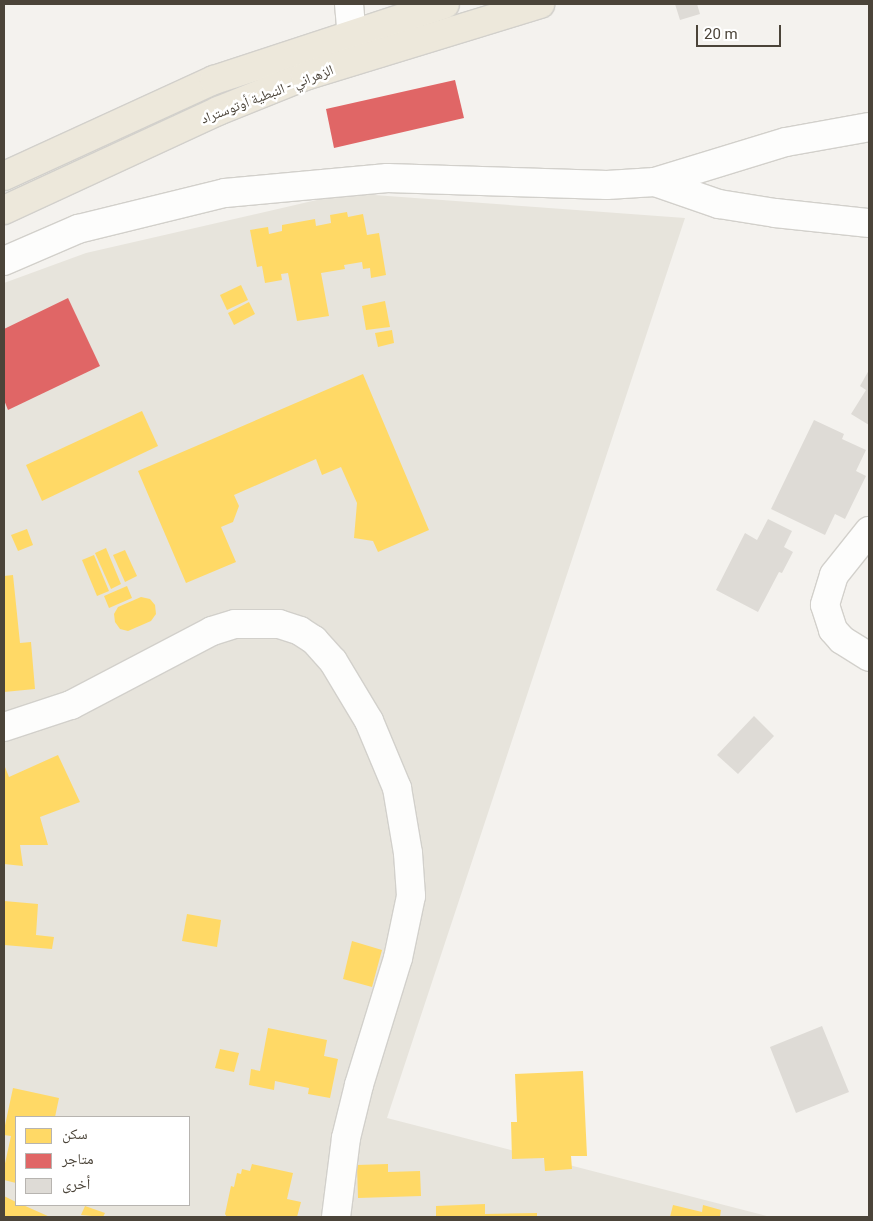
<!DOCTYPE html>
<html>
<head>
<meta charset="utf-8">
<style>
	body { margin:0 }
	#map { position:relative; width:873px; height:1221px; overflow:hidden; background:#f4f2ee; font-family:Roboto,"Noto Naskh Arabic",sans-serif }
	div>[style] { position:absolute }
	.residential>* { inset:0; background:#e7e4dc }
	.homes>* { inset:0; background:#ffd966 }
	.shops>* { inset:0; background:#e06666 }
	.building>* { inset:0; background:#dedbd6 }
	.roads { filter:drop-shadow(1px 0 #d2d0cb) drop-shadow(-1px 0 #d2d0cb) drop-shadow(0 1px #d2d0cb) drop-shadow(0 -1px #d2d0cb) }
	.street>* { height:28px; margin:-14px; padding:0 14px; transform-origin:14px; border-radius:14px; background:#fdfdfc }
	.highway>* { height:28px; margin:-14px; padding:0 14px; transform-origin:14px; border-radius:14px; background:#ede8db }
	span { translate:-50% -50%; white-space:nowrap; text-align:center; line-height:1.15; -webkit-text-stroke:5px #fff; paint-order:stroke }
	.street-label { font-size:14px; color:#4b4439 }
	.frame { position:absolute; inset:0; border:5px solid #4b4439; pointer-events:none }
	.legend { position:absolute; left:15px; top:1116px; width:175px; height:90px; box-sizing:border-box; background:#fff; border:1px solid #b7b4b0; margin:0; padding:6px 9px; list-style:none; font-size:15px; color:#4b4439 }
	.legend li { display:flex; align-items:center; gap:10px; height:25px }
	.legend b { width:25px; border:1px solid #b7b4b0 }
	.scale { position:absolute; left:696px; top:25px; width:85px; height:22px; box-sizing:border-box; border:2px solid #4b4439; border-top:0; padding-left:6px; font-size:15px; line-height:18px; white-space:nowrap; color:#4b4439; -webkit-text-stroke:4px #fff; paint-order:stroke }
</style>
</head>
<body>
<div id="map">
	<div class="residential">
		<i style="clip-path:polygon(evenodd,347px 193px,685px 218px,387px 1118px,771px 1217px,4px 1217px,4px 283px,86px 253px,347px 193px,16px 1117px,189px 1117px,189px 1205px,16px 1205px,16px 1117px)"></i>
	</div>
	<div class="homes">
		<i style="clip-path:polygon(347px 212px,348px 217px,363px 214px,367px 235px,379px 233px,386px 275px,371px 278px,370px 268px,363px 269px,362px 262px,344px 265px,345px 269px,321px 273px,329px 316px,297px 321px,288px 273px,281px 274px,282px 280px,265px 283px,262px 266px,257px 267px,250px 230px,268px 227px,269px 234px,282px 231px,282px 225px,315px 219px,316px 226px,331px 223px,330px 215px)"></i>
		<i style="clip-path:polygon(241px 285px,248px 300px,227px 310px,220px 295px)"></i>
		<i style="clip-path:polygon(385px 301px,390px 327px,366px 330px,362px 306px)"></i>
		<i style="clip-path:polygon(249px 302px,255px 314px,234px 325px,228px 313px)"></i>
		<i style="clip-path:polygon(392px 330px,394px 343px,378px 347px,375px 333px)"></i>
		<i style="clip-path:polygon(363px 374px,429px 530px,378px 552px,373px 541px,354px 538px,357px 503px,341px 467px,322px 475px,316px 459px,234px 495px,239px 506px,233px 522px,221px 527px,236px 562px,186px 583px,138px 471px)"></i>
		<i style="clip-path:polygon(142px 411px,158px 446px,42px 501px,26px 465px)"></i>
		<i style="clip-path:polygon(27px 529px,33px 545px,18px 551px,11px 535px)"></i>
		<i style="clip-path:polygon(106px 548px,121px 584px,111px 589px,95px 553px)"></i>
		<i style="clip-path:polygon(125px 550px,137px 576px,125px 582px,113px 555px)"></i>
		<i style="clip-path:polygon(94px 555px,109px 591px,97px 596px,82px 560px)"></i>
		<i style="clip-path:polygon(13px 575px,20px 643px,31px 642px,35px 689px,4px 692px,4px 576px)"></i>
		<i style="clip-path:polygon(127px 586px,132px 598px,109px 608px,104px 596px)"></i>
		<i style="clip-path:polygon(141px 597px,150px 599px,155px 605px,156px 614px,151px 621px,128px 631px,120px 629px,115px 622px,114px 614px,118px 607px)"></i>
		<i style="clip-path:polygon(58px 755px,80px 802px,40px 817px,48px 845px,20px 845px,23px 866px,4px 864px,4px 768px,5px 767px,9px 777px)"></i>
		<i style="clip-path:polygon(4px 901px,38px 904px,36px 935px,54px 937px,52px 949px,4px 945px)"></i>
		<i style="clip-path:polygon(187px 914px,221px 920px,217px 947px,182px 941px)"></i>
		<i style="clip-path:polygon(352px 941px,382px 950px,372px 987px,343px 979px)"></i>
		<i style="clip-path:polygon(268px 1028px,327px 1040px,324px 1056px,338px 1059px,330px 1098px,308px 1094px,309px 1088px,275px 1081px,274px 1090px,249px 1085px,251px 1069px,260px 1071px)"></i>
		<i style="clip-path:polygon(220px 1049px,239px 1053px,234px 1072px,215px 1068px)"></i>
		<i style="clip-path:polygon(583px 1071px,587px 1156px,571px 1156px,572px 1169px,545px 1171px,544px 1158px,512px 1159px,511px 1122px,517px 1122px,515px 1074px)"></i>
		<i style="clip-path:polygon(13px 1088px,59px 1098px,55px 1117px,16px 1117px,16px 1183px,4px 1180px,4px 1168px,11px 1136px,4px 1135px,4px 1130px)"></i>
		<i style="clip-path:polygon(252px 1164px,293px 1173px,287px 1199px,301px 1202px,297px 1217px,227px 1217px,225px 1214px,231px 1186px,234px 1187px,237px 1173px,241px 1174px,242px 1169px,250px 1171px)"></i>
		<i style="clip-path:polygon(388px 1164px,388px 1172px,420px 1171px,421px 1196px,358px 1198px,357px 1165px)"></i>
		<i style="clip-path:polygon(4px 1196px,16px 1202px,16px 1205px,23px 1205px,50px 1217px,4px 1217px)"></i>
		<i style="clip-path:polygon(485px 1204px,485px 1214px,537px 1213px,537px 1217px,436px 1217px,436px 1206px)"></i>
		<i style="clip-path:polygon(673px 1205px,702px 1212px,703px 1205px,721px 1210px,720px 1217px,670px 1217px)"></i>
		<i style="clip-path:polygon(85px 1206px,105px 1213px,103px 1217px,81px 1215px)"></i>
	</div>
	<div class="shops">
		<i style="clip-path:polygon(455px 80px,464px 118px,334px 148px,326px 109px)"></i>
		<i style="clip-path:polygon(68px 298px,100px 366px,8px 410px,4px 400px,4px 329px)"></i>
	</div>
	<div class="building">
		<i style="clip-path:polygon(675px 4px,697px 4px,700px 14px,680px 20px)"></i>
		<i style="clip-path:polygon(869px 370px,869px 425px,851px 414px,866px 390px,860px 386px)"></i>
		<i style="clip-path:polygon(814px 420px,844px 434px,842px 439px,866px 450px,856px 471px,866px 476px,845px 519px,835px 514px,825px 535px,771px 509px)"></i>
		<i style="clip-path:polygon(768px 519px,792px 531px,784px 547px,793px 552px,782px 573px,779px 572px,758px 612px,716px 590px,745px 533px,757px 540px)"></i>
		<i style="clip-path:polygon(754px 716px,774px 736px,738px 774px,717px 755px)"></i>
		<i style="clip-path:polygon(822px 1026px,849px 1092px,796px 1113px,770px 1047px)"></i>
	</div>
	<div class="roads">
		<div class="street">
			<i style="left:349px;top:4px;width:32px;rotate:85deg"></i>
			<i style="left:655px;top:182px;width:68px;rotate:19deg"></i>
			<i style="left:719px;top:204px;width:57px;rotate:9.1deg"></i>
			<i style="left:775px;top:213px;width:95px;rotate:6.1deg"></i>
			<i style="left:4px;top:261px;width:81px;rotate:-23.4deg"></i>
			<i style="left:78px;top:229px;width:151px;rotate:-13.8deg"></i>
			<i style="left:225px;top:193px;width:163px;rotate:-5.3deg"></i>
			<i style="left:387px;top:178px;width:220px;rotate:1.8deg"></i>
			<i style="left:607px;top:185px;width:48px;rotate:-3.6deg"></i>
			<i style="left:655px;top:182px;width:137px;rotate:-17deg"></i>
			<i style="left:786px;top:142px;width:84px;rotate:-10.2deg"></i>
			<i style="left:869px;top:531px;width:56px;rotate:128.5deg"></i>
			<i style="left:834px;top:575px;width:31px;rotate:107deg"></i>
			<i style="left:825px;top:605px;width:26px;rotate:72deg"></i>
			<i style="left:833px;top:630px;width:13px;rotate:48deg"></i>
			<i style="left:842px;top:640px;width:32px;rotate:32deg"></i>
			<i style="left:4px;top:727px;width:71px;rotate:-18.2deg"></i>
			<i style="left:71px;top:705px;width:159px;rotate:-27.7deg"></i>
			<i style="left:212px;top:631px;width:24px;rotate:-17deg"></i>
			<i style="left:235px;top:624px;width:44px"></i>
			<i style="left:279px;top:624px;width:22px;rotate:18deg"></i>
			<i style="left:300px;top:631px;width:17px;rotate:33deg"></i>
			<i style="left:314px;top:640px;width:28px;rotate:48deg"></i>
			<i style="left:333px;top:661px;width:70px;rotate:59deg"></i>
			<i style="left:369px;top:721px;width:73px;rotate:67.3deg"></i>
			<i style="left:397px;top:788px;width:66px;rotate:80.4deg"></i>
			<i style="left:408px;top:853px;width:43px;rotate:86deg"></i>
			<i style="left:411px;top:896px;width:63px;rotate:101.8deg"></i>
			<i style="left:398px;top:958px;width:133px;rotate:107.1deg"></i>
			<i style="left:359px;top:1085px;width:55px;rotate:103.8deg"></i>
			<i style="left:346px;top:1138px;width:80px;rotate:97.2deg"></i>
		</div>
		<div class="highway">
			<i style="left:4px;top:176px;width:231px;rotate:-24.6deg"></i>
			<i style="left:214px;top:80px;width:243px;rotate:-18.2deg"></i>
			<i style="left:4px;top:210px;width:236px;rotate:-24.8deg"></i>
			<i style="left:218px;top:111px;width:94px;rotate:-21.9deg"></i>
			<i style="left:305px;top:76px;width:246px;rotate:-17deg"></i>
		</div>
	</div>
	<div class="street-label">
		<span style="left:267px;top:94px;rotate:-21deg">الزهراني - النبطية أوتوستراد</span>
	</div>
	<div class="frame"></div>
	<ul class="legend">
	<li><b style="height:14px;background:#ffd966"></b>سكن</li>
	<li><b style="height:14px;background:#e06666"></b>متاجر</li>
	<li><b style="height:14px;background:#dedbd6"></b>أخرى</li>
	</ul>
	<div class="scale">20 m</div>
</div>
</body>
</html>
